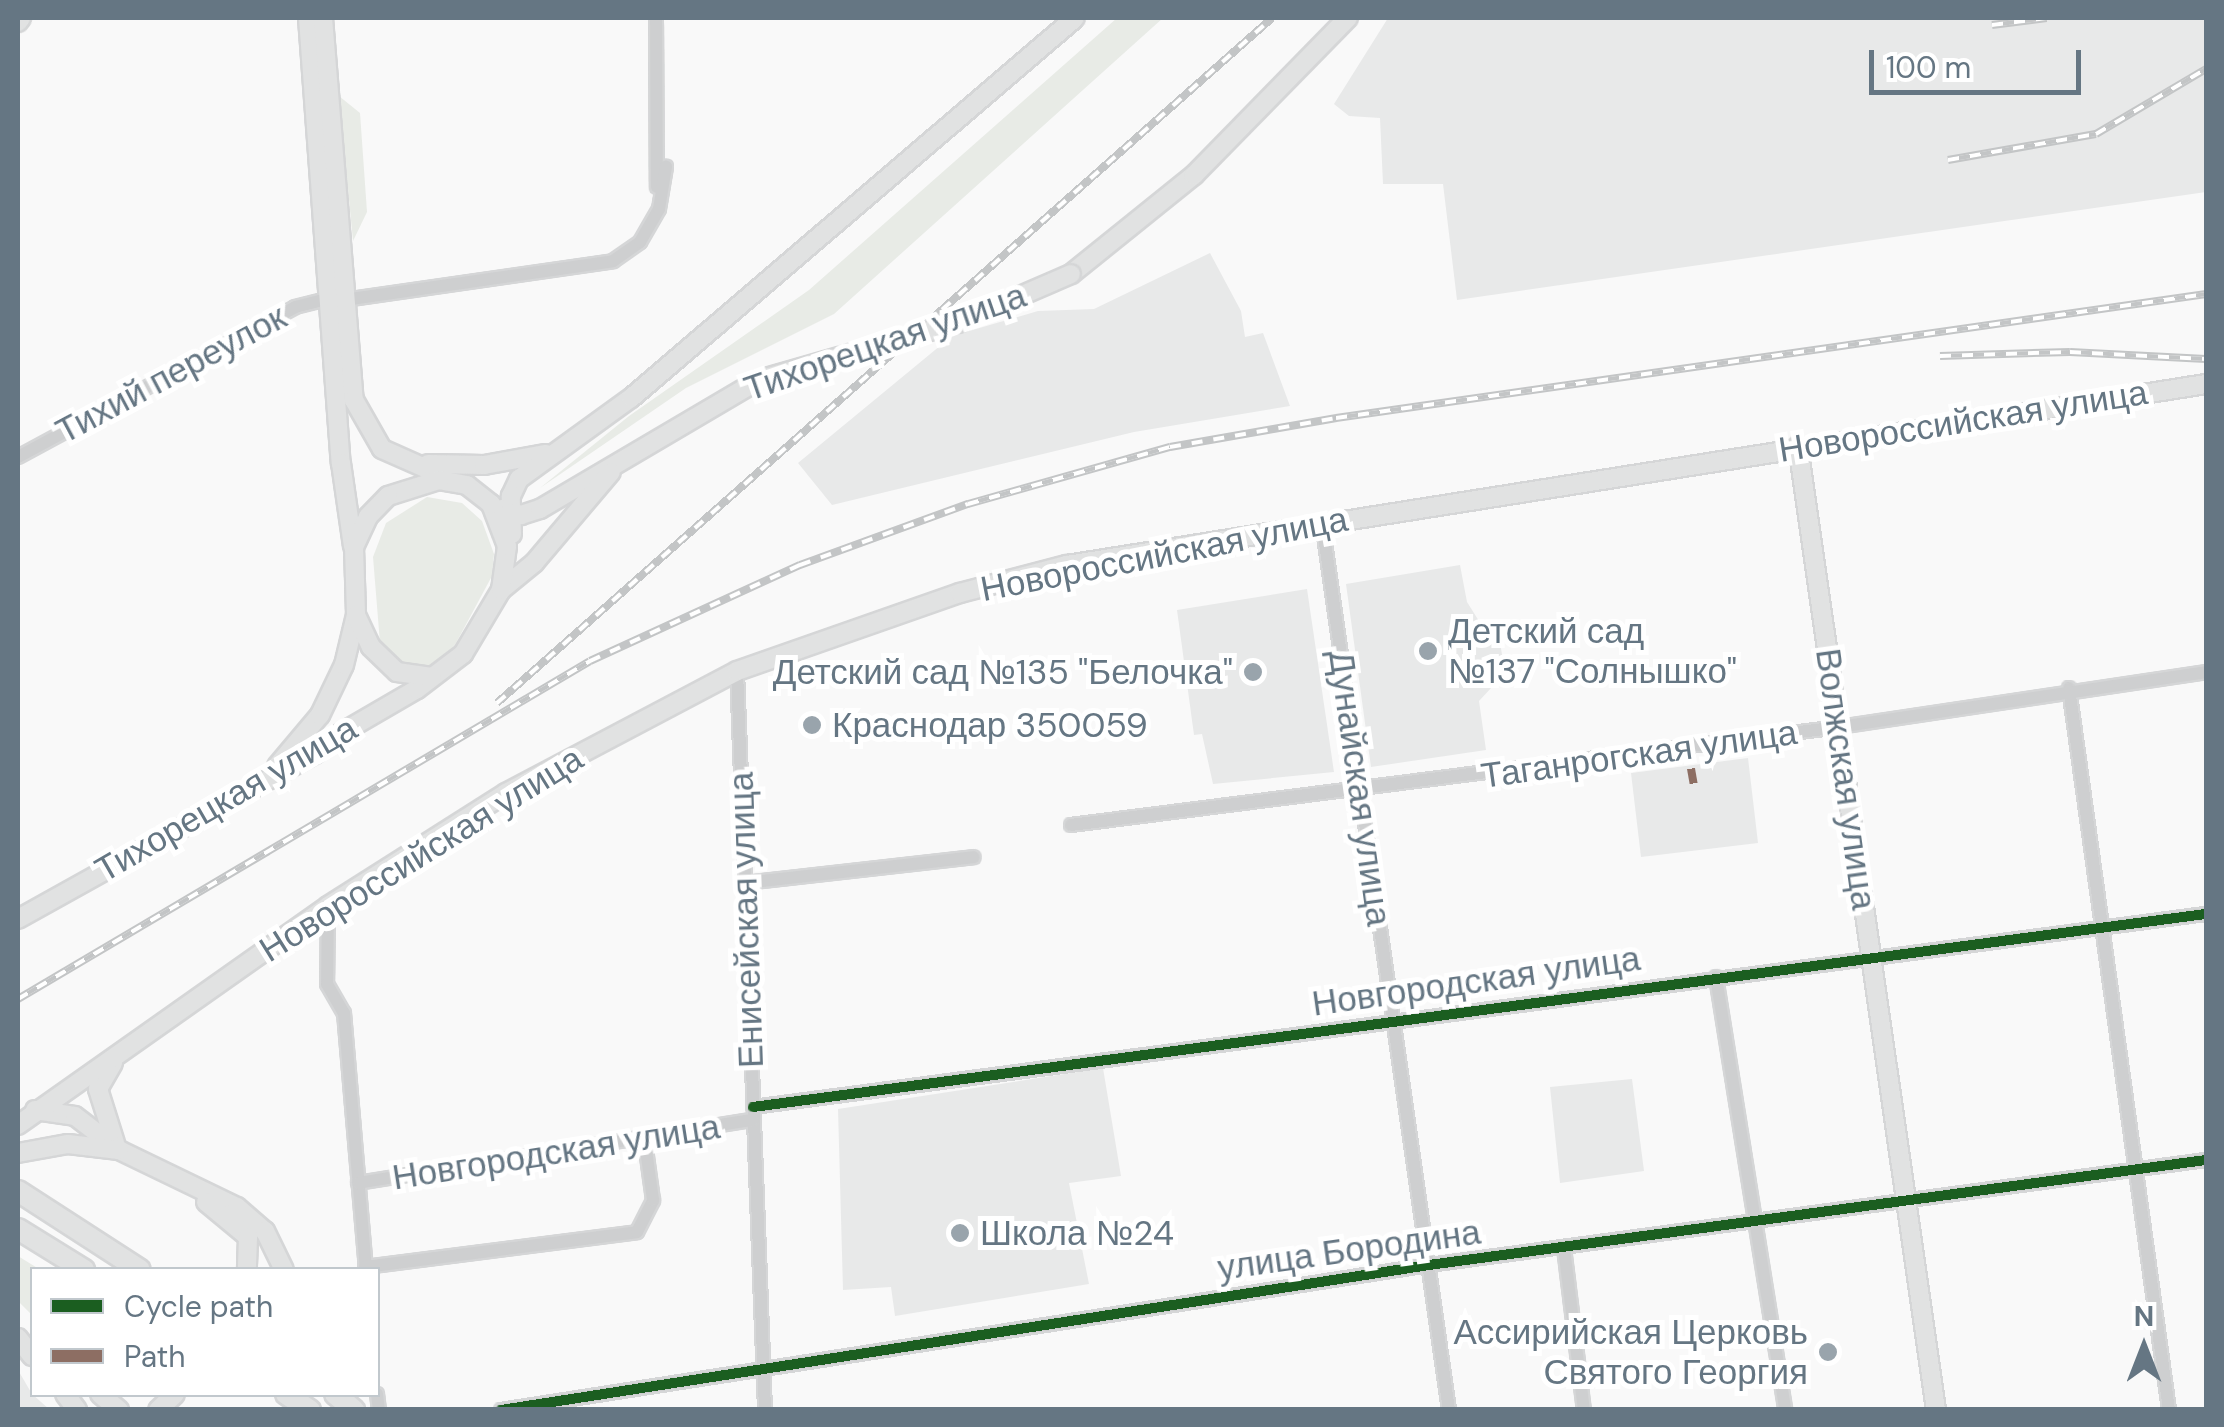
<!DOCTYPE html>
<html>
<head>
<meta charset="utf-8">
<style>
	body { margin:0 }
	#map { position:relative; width:2224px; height:1427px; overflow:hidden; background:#f9f9f9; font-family:"DM Sans",sans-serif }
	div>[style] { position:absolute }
	.built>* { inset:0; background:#e8e9e9 }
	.green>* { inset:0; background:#e8ebe6 }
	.roads { filter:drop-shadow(2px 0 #d5d6d7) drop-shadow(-2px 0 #d5d6d7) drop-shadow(0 2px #d5d6d7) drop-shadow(0 -2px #d5d6d7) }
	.street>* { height:12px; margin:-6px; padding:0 6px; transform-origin:6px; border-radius:6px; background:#cecfd0 }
	.secondary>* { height:18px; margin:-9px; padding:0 9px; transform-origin:9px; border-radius:9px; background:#e1e2e2 }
	.primary>* { height:20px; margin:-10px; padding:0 10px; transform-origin:10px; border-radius:10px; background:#e1e2e2 }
	.rail>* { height:8px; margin-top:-4px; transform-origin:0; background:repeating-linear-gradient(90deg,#fff 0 11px,#c3c5c6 0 22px); box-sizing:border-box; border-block:2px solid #c3c5c6 }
	.bridges { filter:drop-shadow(2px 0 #d5d6d7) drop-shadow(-2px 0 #d5d6d7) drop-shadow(0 2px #d5d6d7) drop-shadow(0 -2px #d5d6d7) }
	.secondary-bridge>* { height:18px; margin:-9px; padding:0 9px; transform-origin:9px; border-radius:9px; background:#e1e2e2 }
	.quiet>* { height:8px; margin-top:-4px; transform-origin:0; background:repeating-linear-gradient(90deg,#8d6e63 0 15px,transparent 0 23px) }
	.cycleway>* { height:10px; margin:-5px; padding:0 5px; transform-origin:5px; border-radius:5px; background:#1b5e20 }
	.dots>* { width:28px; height:28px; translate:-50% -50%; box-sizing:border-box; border:5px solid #fff; border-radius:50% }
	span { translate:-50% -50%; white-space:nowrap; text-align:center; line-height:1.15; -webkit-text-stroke:10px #fff; paint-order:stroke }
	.street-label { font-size:35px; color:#657683 }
	.poi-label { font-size:35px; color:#657683 }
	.left { translate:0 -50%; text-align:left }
	.right { translate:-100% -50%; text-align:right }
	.frame { position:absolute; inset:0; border:20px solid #657683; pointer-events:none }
	.legend { position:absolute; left:30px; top:1267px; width:350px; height:130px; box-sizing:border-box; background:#fff; border:2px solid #c1c8cd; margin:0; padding:12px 18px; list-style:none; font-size:30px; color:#657683 }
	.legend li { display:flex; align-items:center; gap:20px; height:50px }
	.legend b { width:50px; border:2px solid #c1c8cd }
	.north { position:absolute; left:2094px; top:1297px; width:100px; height:100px; -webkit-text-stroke:8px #fff; paint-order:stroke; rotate:0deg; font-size:28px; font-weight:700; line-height:40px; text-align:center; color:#657683 }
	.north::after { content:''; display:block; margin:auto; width:35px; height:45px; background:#657683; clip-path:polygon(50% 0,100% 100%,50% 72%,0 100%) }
	.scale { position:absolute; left:1869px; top:50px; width:212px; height:45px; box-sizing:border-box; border:5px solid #657683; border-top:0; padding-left:12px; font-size:30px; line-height:35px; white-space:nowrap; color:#657683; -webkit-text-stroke:8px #fff; paint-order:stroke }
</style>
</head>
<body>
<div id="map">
	<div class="built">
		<i style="clip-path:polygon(1388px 18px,2206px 18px,2206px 192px,1457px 300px,1443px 184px,1383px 184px,1380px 118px,1349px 116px,1334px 104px)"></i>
		<i style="clip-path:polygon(1210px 253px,1241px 311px,1245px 337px,1263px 333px,1290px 406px,1134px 432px,832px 505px,798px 463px,952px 336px,1038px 311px,1094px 309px)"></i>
		<i style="clip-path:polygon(1460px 565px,1467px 602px,1484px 629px,1498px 630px,1505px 673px,1479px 701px,1486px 750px,1371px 767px,1346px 584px)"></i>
		<i style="clip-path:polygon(1307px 589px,1334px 772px,1213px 784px,1202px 734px,1194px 735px,1177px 610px)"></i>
		<i style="clip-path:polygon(1748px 758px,1758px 843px,1641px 857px,1631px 773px)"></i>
		<i style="clip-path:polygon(1103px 1068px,1121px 1176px,1069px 1183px,1089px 1284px,895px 1316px,891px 1287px,843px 1290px,838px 1109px)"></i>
		<i style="clip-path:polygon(1632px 1079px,1644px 1171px,1560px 1183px,1550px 1087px)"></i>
		<i style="clip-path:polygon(18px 1370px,32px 1394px,49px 1409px,18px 1409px)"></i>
	</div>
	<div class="green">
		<i style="clip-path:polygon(1117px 18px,1163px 18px,834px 314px,686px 388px,540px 488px,629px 416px,809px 290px)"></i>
		<i style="clip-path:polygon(339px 96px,360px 113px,367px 212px,353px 241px)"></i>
		<i style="clip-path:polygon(427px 497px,462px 503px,482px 521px,494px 554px,492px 576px,456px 643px,440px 664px,423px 668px,391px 659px,380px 643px,373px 557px,386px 523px)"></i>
		<i style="clip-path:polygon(18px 1256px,39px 1269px,32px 1270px,32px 1315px,18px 1301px)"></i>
	</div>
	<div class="roads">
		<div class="street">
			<i style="left:656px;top:18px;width:169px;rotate:89.7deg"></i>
			<i style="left:344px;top:300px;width:272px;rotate:-8.2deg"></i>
			<i style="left:613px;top:261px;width:33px;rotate:-35deg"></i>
			<i style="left:640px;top:242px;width:38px;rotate:-60deg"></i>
			<i style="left:659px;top:209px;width:43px;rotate:-80.5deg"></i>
			<i style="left:18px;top:457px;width:315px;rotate:-28.4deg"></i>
			<i style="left:295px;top:307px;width:34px;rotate:-14deg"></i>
			<i style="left:1322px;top:522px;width:897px;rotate:81.86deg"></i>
			<i style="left:737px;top:671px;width:740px;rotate:87.83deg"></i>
			<i style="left:2069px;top:688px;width:729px;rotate:82.11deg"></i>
			<i style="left:1071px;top:825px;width:774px;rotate:-7.27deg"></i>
			<i style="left:1839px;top:727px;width:371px;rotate:-8.5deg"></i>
			<i style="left:744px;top:883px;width:231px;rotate:-6.4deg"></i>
			<i style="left:328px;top:906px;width:78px;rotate:90.7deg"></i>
			<i style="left:327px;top:984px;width:34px;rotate:60deg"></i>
			<i style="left:344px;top:1013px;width:258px;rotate:85.1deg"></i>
			<i style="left:1716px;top:977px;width:438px;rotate:80.9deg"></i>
			<i style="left:753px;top:1107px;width:1466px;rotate:-7.57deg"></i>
			<i style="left:358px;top:1183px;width:400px;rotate:-9.1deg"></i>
			<i style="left:1564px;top:1248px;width:163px;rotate:83deg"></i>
			<i style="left:365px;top:1267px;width:274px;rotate:-7.3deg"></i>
			<i style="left:637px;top:1232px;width:36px;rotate:-63deg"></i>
			<i style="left:653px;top:1200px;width:59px;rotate:-97.9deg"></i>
			<i style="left:377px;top:1394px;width:16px;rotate:83deg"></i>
			<i style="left:501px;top:1410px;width:939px;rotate:-8.88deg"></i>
			<i style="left:1429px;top:1265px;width:784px;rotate:-7.7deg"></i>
		</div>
		<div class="secondary">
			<i style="left:308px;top:18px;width:446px;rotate:85.8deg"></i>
			<i style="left:341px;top:463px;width:84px;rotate:81.8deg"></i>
			<i style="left:323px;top:18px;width:383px;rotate:85.4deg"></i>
			<i style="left:354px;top:400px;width:56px;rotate:60.3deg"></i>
			<i style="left:382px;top:449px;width:67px;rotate:23.9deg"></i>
			<i style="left:18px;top:22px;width:5px;rotate:-53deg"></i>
			<i style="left:1071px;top:274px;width:158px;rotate:-38.8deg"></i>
			<i style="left:1194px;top:175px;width:220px;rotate:-45.6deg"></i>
			<i style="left:1798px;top:446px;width:974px;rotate:81.85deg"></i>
			<i style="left:428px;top:464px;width:56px;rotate:1deg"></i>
			<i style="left:484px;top:465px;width:63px;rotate:-10.1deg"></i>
			<i style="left:502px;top:509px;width:20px;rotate:18deg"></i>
			<i style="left:521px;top:515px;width:20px;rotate:-18deg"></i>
			<i style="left:540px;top:509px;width:254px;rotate:-30.5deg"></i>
			<i style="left:512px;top:534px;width:38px;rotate:-92deg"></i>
			<i style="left:511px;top:496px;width:19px;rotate:-65deg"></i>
			<i style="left:519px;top:479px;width:138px;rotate:-35.9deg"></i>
			<i style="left:631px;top:398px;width:584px;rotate:-40.56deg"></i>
			<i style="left:501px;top:590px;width:43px;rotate:-39.3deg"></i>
			<i style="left:534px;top:563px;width:119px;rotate:-49.8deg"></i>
			<i style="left:277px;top:766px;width:67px;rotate:-49.9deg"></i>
			<i style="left:320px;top:715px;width:55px;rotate:-64.4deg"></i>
			<i style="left:344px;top:665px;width:51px;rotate:-76.5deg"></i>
			<i style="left:18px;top:919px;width:340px;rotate:-29.1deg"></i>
			<i style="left:315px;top:754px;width:22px;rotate:-43deg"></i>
			<i style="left:331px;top:739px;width:99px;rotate:-30.2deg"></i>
			<i style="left:417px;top:689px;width:58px;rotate:-37.3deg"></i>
			<i style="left:463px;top:654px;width:74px;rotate:-59.3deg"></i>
			<i style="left:501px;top:590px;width:44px;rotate:-82.2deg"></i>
			<i style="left:507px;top:546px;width:45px;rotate:-110.9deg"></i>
			<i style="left:491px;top:504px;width:31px;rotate:-142deg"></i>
			<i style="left:467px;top:485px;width:28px;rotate:-170deg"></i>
			<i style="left:439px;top:480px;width:53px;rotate:162.6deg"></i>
			<i style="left:388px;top:496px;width:29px;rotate:134deg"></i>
			<i style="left:368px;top:517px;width:33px;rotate:115deg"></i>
			<i style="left:354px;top:547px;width:68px;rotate:88.3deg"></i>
			<i style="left:356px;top:615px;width:35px;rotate:65deg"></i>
			<i style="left:371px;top:647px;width:36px;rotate:44deg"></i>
			<i style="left:397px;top:672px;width:35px;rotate:8deg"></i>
			<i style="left:113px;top:1063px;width:30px;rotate:120deg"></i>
			<i style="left:98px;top:1089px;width:57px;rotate:72.5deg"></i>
			<i style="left:35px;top:1110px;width:40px;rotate:8.5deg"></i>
			<i style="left:75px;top:1116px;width:56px;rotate:37.7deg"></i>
			<i style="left:119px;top:1150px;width:131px;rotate:25.8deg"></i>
			<i style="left:237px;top:1207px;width:37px;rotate:41deg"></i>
			<i style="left:265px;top:1231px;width:43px;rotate:64deg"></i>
			<i style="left:18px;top:1125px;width:380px;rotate:-35.2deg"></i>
			<i style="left:328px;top:906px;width:211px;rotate:-32.4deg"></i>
			<i style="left:506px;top:793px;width:261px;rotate:-27.8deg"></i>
			<i style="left:737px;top:671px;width:236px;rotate:-19.3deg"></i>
			<i style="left:960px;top:593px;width:111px;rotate:-14.7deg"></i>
			<i style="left:1067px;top:565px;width:1153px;rotate:-9.03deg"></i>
			<i style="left:18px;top:1153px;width:51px;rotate:-10.2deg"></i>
			<i style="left:68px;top:1144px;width:51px;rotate:6.7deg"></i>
			<i style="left:206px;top:1202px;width:55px;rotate:39.8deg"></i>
			<i style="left:248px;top:1237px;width:33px;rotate:92deg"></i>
			<i style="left:18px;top:1338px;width:23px;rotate:52deg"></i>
			<i style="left:65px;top:1394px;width:20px;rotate:53deg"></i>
			<i style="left:100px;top:1394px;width:25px;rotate:40deg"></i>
			<i style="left:158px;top:1410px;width:23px;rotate:-43deg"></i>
		</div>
		<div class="primary">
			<i style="left:18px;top:1191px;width:145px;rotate:32.9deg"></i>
			<i style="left:18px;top:1229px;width:78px;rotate:31.8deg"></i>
			<i style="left:286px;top:1394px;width:29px;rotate:34deg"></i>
			<i style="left:335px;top:1394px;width:25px;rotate:40deg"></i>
		</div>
	</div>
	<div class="rail">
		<i style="left:1992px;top:25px;width:55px;rotate:-7.3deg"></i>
		<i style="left:1948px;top:160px;width:150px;rotate:-10deg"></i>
		<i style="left:2096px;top:134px;width:128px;rotate:-30.6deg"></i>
		<i style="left:1940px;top:356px;width:130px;rotate:-1.8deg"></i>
		<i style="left:2070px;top:352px;width:136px;rotate:2.9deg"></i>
		<i style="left:497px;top:703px;width:1034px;rotate:-41.47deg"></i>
		<i style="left:18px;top:999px;width:664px;rotate:-30.58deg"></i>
		<i style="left:590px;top:661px;width:231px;rotate:-24.6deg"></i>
		<i style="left:800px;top:565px;width:179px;rotate:-20deg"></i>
		<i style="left:968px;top:504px;width:210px;rotate:-15.8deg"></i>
		<i style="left:1170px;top:447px;width:169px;rotate:-9.9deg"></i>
		<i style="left:1336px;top:418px;width:879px;rotate:-8.11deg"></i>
	</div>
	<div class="bridges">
		<div class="secondary-bridge">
			<i style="left:759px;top:380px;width:207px;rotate:-16deg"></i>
			<i style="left:958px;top:323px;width:123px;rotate:-23.4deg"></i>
		</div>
	</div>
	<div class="quiet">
		<i style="left:1687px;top:746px;width:40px;rotate:80deg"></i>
	</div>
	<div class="cycleway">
		<i style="left:753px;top:1107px;width:1466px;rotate:-7.57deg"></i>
		<i style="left:501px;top:1410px;width:939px;rotate:-8.88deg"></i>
		<i style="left:1429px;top:1265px;width:784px;rotate:-7.7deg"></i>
	</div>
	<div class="dots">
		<i style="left:1428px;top:651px;background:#99a4ac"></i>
		<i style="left:1253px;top:672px;background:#99a4ac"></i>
		<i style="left:812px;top:725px;background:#99a4ac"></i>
		<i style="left:960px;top:1233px;background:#99a4ac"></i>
		<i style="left:1828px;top:1352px;background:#99a4ac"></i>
	</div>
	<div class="street-label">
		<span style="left:885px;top:342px;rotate:-19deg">Тихорецкая улица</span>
		<span style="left:171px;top:374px;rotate:-28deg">Тихий переулок</span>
		<span style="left:1963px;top:421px;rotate:-9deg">Новороссийская улица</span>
		<span style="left:1164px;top:554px;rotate:-11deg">Новороссийская улица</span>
		<span style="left:1639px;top:754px;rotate:-8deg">Таганрогская улица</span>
		<span style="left:1846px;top:779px;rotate:82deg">Волжская улица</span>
		<span style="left:1360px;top:788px;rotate:82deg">Дунайская улица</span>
		<span style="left:226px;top:799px;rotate:-30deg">Тихорецкая улица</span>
		<span style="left:421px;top:854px;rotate:-32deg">Новороссийская улица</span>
		<span style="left:746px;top:920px;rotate:-92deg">Енисейская улица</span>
		<span style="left:1476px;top:981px;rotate:-8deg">Новгородская улица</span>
		<span style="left:556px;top:1152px;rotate:-9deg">Новгородская улица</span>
		<span style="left:1349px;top:1250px;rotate:-8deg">улица Бородина</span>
	</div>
	<div class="poi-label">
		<span class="left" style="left:1448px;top:651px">Детский сад<br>№137 "Солнышко"</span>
		<span class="right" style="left:1233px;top:672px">Детский сад №135 "Белочка"</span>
		<span class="left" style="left:832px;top:725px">Краснодар 350059</span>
		<span class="left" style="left:980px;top:1233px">Школа №24</span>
		<span class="right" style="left:1808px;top:1352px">Ассирийская Церковь<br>Святого Георгия</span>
	</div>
	<div class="frame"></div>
	<ul class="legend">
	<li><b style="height:12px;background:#1b5e20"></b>Cycle path</li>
	<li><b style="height:12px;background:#8d6e63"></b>Path</li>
	</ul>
	<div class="north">N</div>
	<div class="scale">100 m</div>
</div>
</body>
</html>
